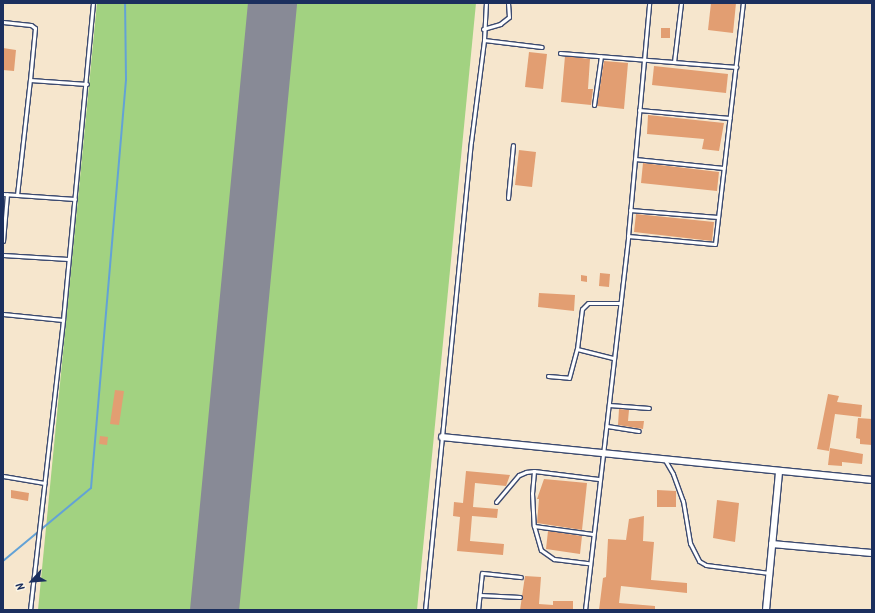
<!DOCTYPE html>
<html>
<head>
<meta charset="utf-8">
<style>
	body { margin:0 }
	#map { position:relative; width:875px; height:613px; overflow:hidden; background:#f6e6cd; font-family:Kalam,sans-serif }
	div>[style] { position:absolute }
	.green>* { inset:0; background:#a2d281 }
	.stream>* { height:2px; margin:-1px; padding:0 1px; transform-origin:1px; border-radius:1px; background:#63a2d6 }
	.runway>* { height:49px; margin:-24.5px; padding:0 24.5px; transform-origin:24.5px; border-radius:24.5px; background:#888a96 }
	.building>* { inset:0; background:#e29e72 }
	.roads { filter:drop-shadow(1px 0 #3c4a6f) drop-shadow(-1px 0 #3c4a6f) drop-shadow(0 1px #3c4a6f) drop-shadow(0 -1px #3c4a6f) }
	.service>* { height:3px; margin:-1.5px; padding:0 1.5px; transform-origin:1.5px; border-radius:1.5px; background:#fff }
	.minor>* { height:6px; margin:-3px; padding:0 3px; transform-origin:3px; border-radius:3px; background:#fff }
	span { translate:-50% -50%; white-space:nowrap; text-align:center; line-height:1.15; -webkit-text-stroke:3.5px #fcf5e5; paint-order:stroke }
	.frame { position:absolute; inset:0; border:4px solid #1b2f5e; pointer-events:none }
	.north { position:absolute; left:12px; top:561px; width:40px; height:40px; -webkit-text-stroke:3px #fcf5e5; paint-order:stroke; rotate:244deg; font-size:11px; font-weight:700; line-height:16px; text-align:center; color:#1b2f5e }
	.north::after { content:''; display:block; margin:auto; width:14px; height:18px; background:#1b2f5e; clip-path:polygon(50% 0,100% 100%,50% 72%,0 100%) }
</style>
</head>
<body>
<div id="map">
	<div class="green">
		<i style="clip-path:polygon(97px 3px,476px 3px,417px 610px,38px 610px)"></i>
	</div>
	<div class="stream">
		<i style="left:3px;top:561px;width:114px;rotate:-39.7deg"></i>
		<i style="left:91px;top:488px;width:409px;rotate:-85.1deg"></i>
		<i style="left:126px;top:80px;width:77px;rotate:-90.7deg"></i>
	</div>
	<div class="runway">
		<i style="left:214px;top:610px;width:610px;rotate:-84.54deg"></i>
	</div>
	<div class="building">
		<i style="clip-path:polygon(711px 3px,736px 3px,733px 33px,708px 30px)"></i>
		<i style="clip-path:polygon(661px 28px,670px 28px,670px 38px,661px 38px)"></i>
		<i style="clip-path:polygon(3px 48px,16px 50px,14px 71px,3px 70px)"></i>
		<i style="clip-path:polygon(529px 52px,547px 54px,543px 89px,525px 87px)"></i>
		<i style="clip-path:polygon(565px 56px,590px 59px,588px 89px,593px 89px,591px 105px,561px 102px)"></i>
		<i style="clip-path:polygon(604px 61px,628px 63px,624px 109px,597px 106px)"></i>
		<i style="clip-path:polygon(654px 66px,728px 74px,726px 93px,652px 85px)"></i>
		<i style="clip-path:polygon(648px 115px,724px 123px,719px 151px,702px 149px,704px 139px,647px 134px)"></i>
		<i style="clip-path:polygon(519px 150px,536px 152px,532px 187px,515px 185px)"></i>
		<i style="clip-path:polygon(643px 163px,719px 172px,717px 191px,641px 183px)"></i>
		<i style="clip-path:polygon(636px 214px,714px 222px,712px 241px,634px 232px)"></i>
		<i style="clip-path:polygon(600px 273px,610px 274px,609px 287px,599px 286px)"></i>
		<i style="clip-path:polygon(581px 275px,587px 276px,587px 282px,581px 281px)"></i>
		<i style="clip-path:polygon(539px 293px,575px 295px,574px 311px,538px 307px)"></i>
		<i style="clip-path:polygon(115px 390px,124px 391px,119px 425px,110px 424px)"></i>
		<i style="clip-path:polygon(828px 394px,839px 396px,837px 402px,862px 405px,861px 417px,835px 414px,829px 451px,817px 449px)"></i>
		<i style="clip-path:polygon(619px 409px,629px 410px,628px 421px,644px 421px,643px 429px,618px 425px)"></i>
		<i style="clip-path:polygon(858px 418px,872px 419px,872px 445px,860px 444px,860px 439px,856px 438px)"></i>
		<i style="clip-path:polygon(100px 436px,108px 437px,107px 445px,99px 444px)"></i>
		<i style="clip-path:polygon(830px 448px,863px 454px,862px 464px,842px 462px,842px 466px,828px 465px)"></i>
		<i style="clip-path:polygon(466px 471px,510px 475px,506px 486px,475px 483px,473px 507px,498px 509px,497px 518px,472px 516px,470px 541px,504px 544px,503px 555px,457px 551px,460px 517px,453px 516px,454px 502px,463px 503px)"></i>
		<i style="clip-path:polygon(544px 479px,587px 483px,582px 530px,537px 523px,539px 499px,537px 499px)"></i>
		<i style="clip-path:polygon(11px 490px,29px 493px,28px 501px,11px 498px)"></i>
		<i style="clip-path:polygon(657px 490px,676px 491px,676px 507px,657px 507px)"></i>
		<i style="clip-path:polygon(717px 500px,739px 503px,735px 542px,713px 538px)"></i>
		<i style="clip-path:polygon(644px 516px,643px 541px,654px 542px,651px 580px,687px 583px,687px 593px,621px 586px,619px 603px,655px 606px,655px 610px,599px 610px,603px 578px,606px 577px,608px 539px,626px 540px,629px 519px)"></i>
		<i style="clip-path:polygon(548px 531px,582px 536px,580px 554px,546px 549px)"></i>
		<i style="clip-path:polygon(525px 576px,541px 577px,539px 604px,553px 605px,553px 601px,573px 601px,573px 609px,520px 610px)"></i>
	</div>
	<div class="roads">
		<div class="service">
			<i style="left:3px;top:22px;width:28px;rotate:6deg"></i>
			<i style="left:31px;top:25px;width:5px;rotate:37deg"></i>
			<i style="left:35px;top:28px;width:52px;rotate:95.5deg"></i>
			<i style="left:30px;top:80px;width:57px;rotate:4deg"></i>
			<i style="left:483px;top:29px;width:18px;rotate:-16deg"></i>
			<i style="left:500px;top:24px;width:11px;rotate:-38deg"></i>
			<i style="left:509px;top:17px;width:14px;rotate:-94deg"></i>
			<i style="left:484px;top:40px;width:58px;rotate:6.9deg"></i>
			<i style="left:560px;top:53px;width:177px;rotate:4.5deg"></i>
			<i style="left:674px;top:62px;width:59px;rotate:-83.2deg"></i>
			<i style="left:594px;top:105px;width:49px;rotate:-81.9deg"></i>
			<i style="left:639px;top:110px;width:91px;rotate:5deg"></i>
			<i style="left:635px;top:159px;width:89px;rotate:5.8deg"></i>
			<i style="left:3px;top:194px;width:72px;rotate:4deg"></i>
			<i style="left:17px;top:195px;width:116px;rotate:-83.6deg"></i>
			<i style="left:508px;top:198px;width:53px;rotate:-84.6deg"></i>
			<i style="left:630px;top:210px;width:88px;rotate:4.5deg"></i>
			<i style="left:628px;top:236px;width:87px;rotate:5.3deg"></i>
			<i style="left:715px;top:244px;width:243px;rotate:-83.4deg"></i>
			<i style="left:3px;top:241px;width:47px;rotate:-85.1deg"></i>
			<i style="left:3px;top:255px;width:65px;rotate:3.5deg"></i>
			<i style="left:3px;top:314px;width:60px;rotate:5.7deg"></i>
			<i style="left:577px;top:349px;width:40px;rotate:-82.9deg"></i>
			<i style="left:582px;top:309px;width:8px;rotate:-45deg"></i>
			<i style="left:588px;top:303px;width:32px"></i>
			<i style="left:548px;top:376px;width:21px;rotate:5deg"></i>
			<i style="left:569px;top:378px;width:30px;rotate:-75deg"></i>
			<i style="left:577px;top:349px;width:38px;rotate:14deg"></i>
			<i style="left:609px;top:405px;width:40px;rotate:4.3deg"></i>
			<i style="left:607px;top:426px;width:32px;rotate:9deg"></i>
			<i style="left:665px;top:460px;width:16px;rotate:60deg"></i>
			<i style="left:673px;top:474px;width:29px;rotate:70deg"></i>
			<i style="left:683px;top:501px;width:43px;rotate:80.5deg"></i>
			<i style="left:690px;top:543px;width:20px;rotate:63deg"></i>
			<i style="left:699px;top:561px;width:8px;rotate:30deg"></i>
			<i style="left:706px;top:565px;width:64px;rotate:7.2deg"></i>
			<i style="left:534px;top:471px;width:22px;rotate:95deg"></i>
			<i style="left:532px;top:493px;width:33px;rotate:87deg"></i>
			<i style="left:534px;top:526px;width:25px;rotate:74deg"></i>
			<i style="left:541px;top:550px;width:16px;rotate:35deg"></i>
			<i style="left:554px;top:559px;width:35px;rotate:7deg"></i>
			<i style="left:3px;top:476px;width:42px;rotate:9.7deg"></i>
			<i style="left:496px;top:502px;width:35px;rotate:-50deg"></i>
			<i style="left:519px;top:475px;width:8px;rotate:-23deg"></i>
			<i style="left:526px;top:472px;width:8px;rotate:-7deg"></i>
			<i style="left:534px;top:471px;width:65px;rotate:7deg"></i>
			<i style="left:534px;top:526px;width:59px;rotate:7.9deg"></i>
			<i style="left:480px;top:595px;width:40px;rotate:2.9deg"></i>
			<i style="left:30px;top:610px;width:292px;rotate:-83.5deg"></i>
			<i style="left:63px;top:320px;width:318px;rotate:-84.6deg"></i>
			<i style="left:425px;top:610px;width:470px;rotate:-84.4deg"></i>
			<i style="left:471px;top:142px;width:103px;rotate:-82.7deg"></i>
			<i style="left:484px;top:40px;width:37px;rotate:-87deg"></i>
			<i style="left:478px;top:610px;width:37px;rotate:-84deg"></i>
			<i style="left:482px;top:573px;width:39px;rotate:6deg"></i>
			<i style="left:585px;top:610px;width:376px;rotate:-83.4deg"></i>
			<i style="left:628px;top:236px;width:234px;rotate:-84.8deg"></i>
		</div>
		<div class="minor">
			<i style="left:442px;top:437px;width:432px;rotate:5.7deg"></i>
			<i style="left:772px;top:544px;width:100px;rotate:5.1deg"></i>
			<i style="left:766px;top:610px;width:139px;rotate:-84.6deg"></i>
		</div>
	</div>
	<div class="frame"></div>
	<div class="north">N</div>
</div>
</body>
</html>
